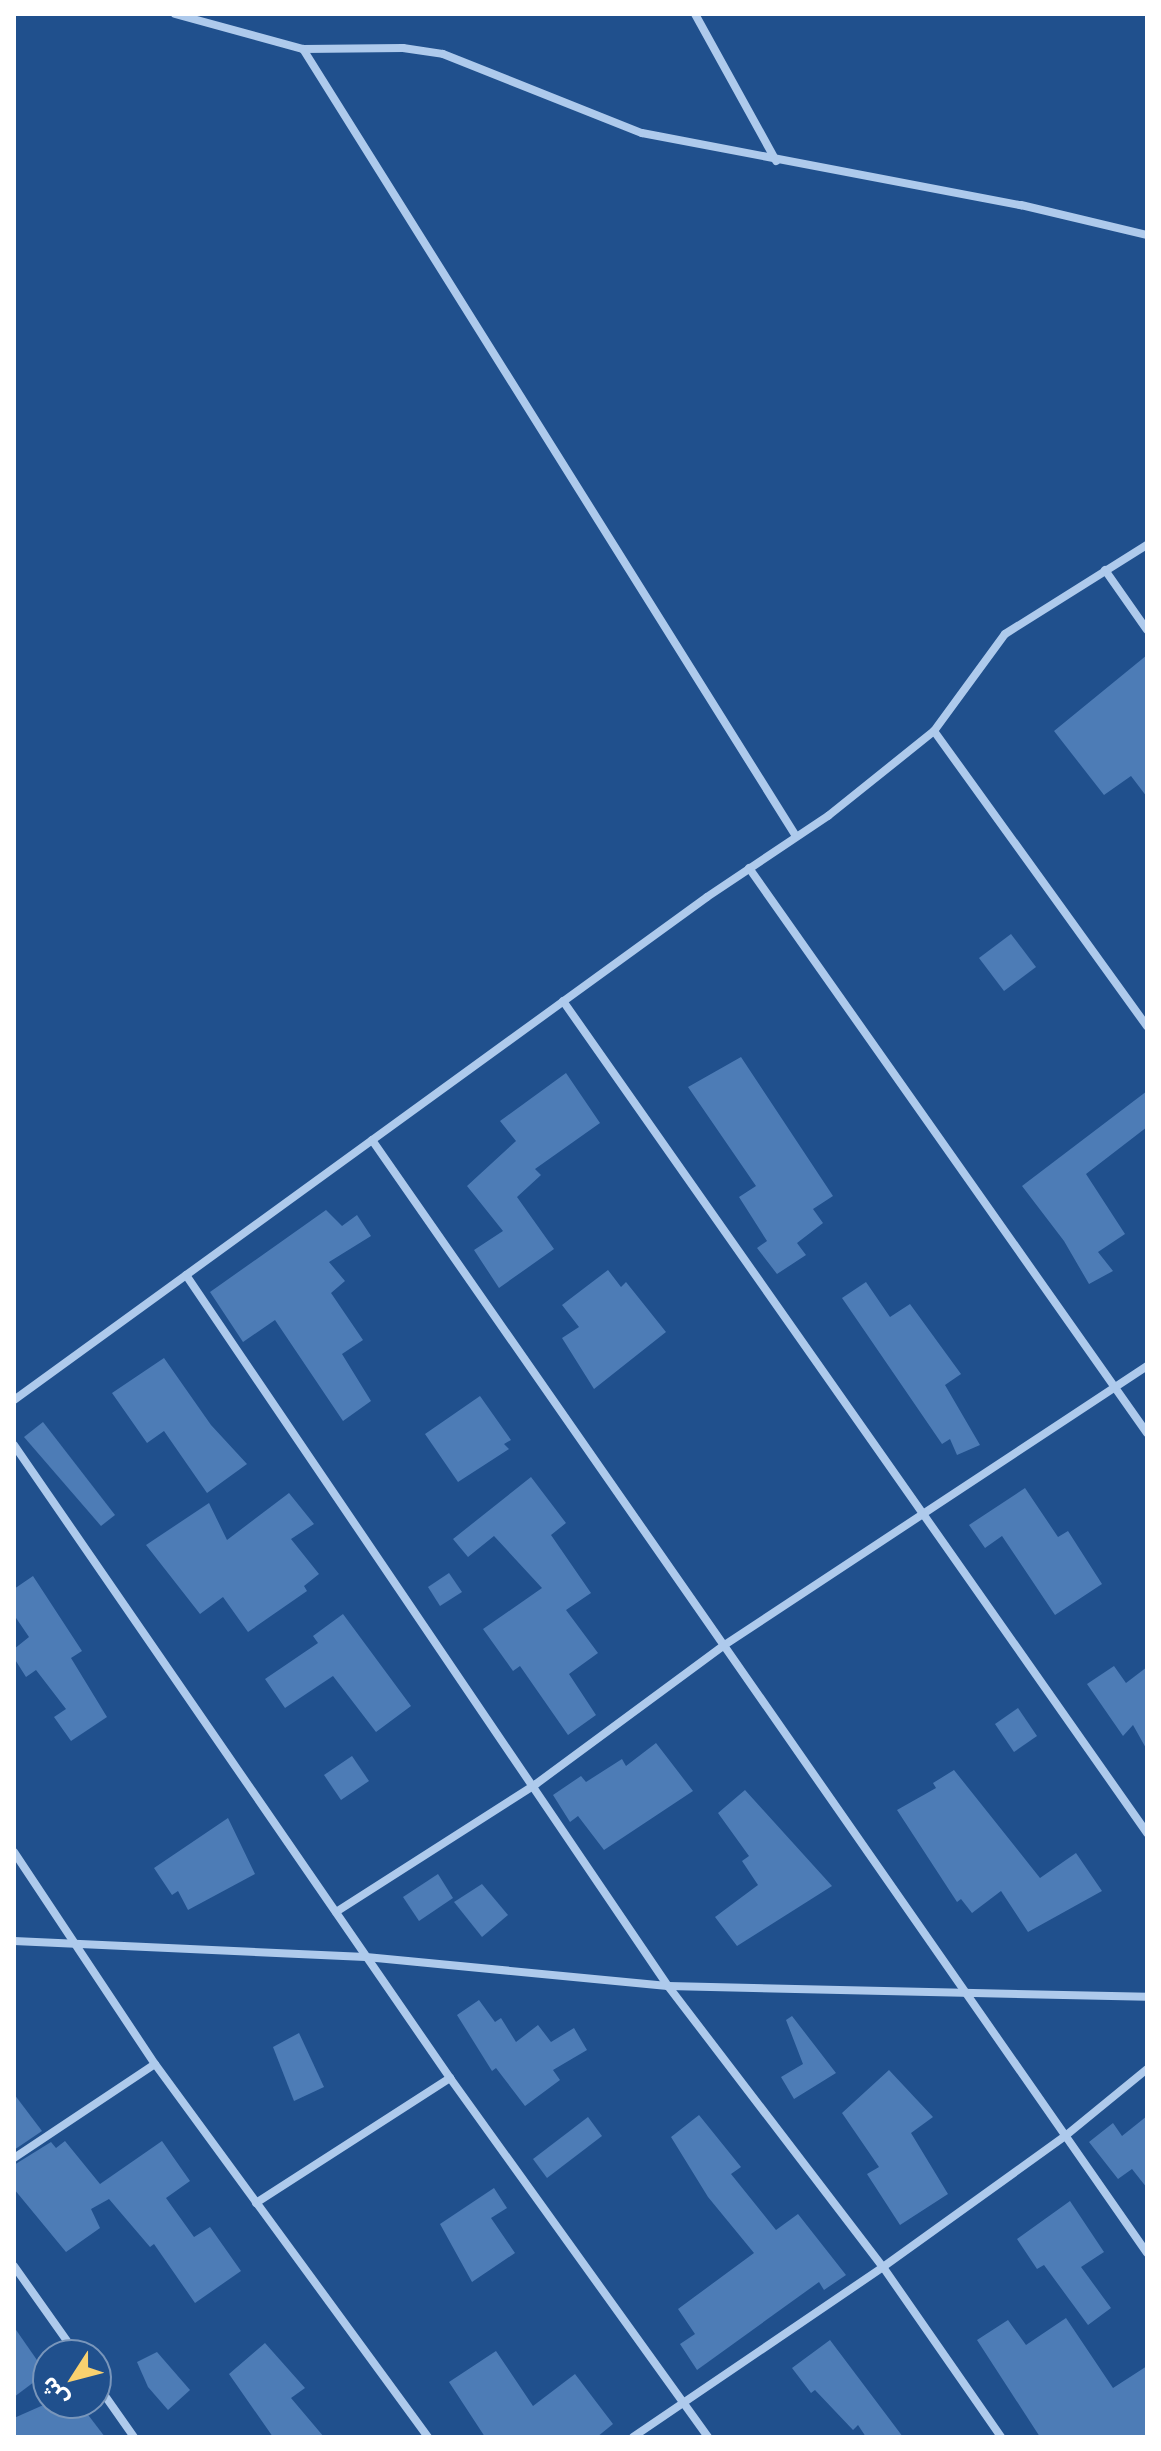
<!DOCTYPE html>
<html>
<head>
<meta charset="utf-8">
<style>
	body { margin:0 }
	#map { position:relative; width:1161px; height:2451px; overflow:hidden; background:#20508d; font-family:Mulish,"Noto Sans Arabic",sans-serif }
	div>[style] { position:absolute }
	.building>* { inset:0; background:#4d7cb6 }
	.street>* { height:8px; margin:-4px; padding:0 4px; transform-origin:4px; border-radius:4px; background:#aecaec }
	span { translate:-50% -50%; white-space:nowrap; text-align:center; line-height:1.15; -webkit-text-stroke:7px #20508d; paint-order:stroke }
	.frame { position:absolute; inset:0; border:16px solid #fff; pointer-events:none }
	.north { position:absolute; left:32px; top:2339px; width:80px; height:80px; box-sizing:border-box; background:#20508d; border:2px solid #7996bb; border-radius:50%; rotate:234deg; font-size:22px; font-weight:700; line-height:32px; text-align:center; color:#fff }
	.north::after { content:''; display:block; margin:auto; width:28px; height:36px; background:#f9d16f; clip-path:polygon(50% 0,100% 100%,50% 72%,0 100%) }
</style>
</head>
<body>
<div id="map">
	<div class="building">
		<i style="clip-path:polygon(1147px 655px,1147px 797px,1131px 776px,1104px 795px,1054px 731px)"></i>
		<i style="clip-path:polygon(1011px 934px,1036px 967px,1004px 991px,979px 958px)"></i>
		<i style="clip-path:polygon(741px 1057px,833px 1196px,813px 1209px,823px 1223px,797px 1243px,806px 1255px,777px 1274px,757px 1248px,767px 1241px,739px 1197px,756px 1186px,688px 1087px)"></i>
		<i style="clip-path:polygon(566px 1073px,600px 1123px,535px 1169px,541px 1175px,517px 1197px,554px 1249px,499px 1288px,474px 1250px,503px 1231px,467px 1186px,516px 1141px,500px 1121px)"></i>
		<i style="clip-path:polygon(1147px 1091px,1147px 1127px,1086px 1174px,1125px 1234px,1098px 1252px,1113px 1271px,1089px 1284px,1064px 1241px,1022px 1186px)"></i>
		<i style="clip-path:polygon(326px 1210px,342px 1226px,357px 1215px,371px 1236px,329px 1262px,345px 1281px,331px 1293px,363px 1340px,342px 1354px,371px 1401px,343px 1421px,275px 1320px,243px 1342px,210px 1292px)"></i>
		<i style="clip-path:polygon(608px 1270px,621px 1287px,626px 1282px,666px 1332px,594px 1389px,562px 1338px,579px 1327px,562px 1305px)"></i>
		<i style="clip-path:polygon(866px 1282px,890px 1317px,910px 1304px,961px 1374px,945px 1385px,980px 1445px,957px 1455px,950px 1439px,942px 1444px,842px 1298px)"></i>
		<i style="clip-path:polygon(164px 1358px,211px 1425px,247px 1464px,207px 1493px,164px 1431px,147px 1443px,112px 1393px)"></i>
		<i style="clip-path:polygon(480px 1396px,511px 1440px,504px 1444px,509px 1449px,458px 1482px,425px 1434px)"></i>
		<i style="clip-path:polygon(43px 1422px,115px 1515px,101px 1526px,24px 1437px)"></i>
		<i style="clip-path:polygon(531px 1477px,566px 1523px,551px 1535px,591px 1593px,566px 1610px,598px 1653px,569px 1674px,596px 1715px,568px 1735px,520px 1666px,513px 1671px,483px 1629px,542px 1588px,494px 1536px,468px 1557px,453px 1539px)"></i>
		<i style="clip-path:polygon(1025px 1488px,1058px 1537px,1068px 1531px,1102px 1584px,1055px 1615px,1002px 1536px,985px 1548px,969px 1525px)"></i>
		<i style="clip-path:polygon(289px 1493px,314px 1524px,291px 1539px,319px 1574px,304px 1586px,307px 1591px,248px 1632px,223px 1597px,200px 1614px,146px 1545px,209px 1503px,227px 1540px)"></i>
		<i style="clip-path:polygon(449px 1573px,462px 1592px,440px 1606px,428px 1587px)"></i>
		<i style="clip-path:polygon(33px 1576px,82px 1651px,71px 1658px,107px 1717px,71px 1741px,54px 1717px,66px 1709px,36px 1670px,26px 1677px,14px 1658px,14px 1649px,29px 1637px,14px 1615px,14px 1589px)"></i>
		<i style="clip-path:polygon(343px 1614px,411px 1706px,376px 1732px,333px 1676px,285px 1708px,265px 1679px,318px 1643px,313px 1636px)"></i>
		<i style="clip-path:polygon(1114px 1666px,1126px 1683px,1147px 1667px,1147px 1750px,1133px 1725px,1123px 1736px,1087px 1684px)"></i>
		<i style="clip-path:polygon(1018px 1708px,1037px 1736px,1014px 1752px,995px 1724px)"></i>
		<i style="clip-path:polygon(656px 1743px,693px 1791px,604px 1850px,578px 1816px,570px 1822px,553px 1795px,581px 1776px,586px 1782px,622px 1759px,626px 1766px)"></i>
		<i style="clip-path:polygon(352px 1756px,369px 1781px,341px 1800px,324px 1775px)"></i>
		<i style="clip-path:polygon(954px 1770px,1040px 1878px,1076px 1853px,1102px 1891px,1028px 1932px,1001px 1891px,972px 1913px,961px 1899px,957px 1902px,897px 1810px,936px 1788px,933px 1783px)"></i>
		<i style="clip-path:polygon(745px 1790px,832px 1886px,737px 1946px,715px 1917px,758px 1885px,742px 1861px,749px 1856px,718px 1813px)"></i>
		<i style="clip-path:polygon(228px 1818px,255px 1874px,188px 1910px,178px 1891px,172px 1895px,154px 1868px)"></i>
		<i style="clip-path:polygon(438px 1874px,453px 1898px,419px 1921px,403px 1897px)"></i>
		<i style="clip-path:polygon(482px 1884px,508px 1915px,482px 1937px,454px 1902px)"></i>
		<i style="clip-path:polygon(479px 2000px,495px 2022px,501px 2018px,516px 2042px,538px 2025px,551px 2042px,574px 2028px,587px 2050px,553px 2070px,560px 2080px,525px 2106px,496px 2068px,492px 2071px,457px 2015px)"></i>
		<i style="clip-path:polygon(792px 2016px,836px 2073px,794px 2099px,781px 2077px,803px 2064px,786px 2020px)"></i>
		<i style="clip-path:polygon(299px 2033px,324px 2087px,294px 2101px,273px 2047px)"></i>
		<i style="clip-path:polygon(889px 2070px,933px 2117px,911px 2133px,948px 2194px,900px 2225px,867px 2174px,879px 2167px,842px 2113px)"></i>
		<i style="clip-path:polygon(14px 2094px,42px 2131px,14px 2150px)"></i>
		<i style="clip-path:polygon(699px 2115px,741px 2167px,731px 2174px,776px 2230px,798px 2214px,846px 2275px,824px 2290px,819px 2282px,697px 2370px,680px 2344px,695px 2334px,678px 2309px,754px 2253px,708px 2197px,671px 2137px)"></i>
		<i style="clip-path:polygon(1147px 2116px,1147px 2188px,1132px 2169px,1118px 2179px,1089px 2142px,1113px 2123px,1122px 2136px)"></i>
		<i style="clip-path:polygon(588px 2117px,602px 2136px,547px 2178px,533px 2159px)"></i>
		<i style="clip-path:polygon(65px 2141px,100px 2184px,162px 2141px,190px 2181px,166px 2198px,194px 2237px,210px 2227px,241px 2271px,195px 2303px,154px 2244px,150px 2247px,109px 2199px,91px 2209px,100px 2228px,66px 2252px,14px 2189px,14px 2165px,51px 2142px,56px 2148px)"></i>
		<i style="clip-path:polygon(494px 2188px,507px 2208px,491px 2218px,515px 2253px,472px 2282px,440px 2224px)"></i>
		<i style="clip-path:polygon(1070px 2201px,1104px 2252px,1081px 2267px,1111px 2308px,1088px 2325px,1044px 2265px,1037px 2269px,1017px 2239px)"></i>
		<i style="clip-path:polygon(1066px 2318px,1113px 2388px,1147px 2366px,1147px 2437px,1040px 2437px,977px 2340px,1008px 2320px,1026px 2345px)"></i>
		<i style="clip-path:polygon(14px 2327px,46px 2373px,14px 2397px)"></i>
		<i style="clip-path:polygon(830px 2340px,903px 2437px,866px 2437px,858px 2425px,853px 2430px,815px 2390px,811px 2393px,792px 2368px)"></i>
		<i style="clip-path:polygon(265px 2343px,305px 2388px,291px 2398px,324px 2437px,273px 2437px,229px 2374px)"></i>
		<i style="clip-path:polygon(496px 2351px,533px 2406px,575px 2374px,613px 2424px,597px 2437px,485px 2437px,449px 2382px)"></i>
		<i style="clip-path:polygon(157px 2352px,190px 2390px,168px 2410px,148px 2387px,137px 2362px)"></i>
		<i style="clip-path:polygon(48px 2403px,79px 2403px,105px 2437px,14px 2437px,14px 2418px)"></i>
	</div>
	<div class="street">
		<i style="left:175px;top:14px;width:133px;rotate:15.3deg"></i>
		<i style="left:303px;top:49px;width:100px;rotate:-0.6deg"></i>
		<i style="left:403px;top:48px;width:40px;rotate:8.5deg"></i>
		<i style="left:443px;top:54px;width:214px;rotate:21.7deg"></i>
		<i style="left:642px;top:133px;width:386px;rotate:10.8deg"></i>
		<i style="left:1021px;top:205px;width:130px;rotate:13.4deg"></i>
		<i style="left:695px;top:14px;width:168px;rotate:61.1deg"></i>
		<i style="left:303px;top:49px;width:929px;rotate:57.94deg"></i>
		<i style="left:1105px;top:570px;width:73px;rotate:55deg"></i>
		<i style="left:934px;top:731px;width:364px;rotate:54.2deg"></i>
		<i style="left:749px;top:868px;width:691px;rotate:54.84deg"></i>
		<i style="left:563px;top:1001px;width:1017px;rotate:54.93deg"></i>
		<i style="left:372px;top:1140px;width:1356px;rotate:55.15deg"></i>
		<i style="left:186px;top:1275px;width:859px;rotate:55.87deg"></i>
		<i style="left:668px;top:1986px;width:354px;rotate:52.6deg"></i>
		<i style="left:883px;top:2267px;width:207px;rotate:55.2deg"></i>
		<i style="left:14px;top:1400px;width:856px;rotate:-35.97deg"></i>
		<i style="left:707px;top:897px;width:146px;rotate:-33.8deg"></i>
		<i style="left:828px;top:816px;width:136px;rotate:-38.7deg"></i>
		<i style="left:934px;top:731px;width:120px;rotate:-53.8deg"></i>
		<i style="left:1005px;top:634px;width:168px;rotate:-32.1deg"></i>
		<i style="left:14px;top:1445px;width:769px;rotate:55.44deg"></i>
		<i style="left:450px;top:2078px;width:442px;rotate:54.3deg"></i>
		<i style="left:14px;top:1852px;width:255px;rotate:56.4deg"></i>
		<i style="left:155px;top:2064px;width:462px;rotate:53.8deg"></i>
		<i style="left:336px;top:1912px;width:237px;rotate:-32.6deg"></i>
		<i style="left:536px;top:1784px;width:232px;rotate:-36.4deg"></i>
		<i style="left:723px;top:1646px;width:508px;rotate:-33.44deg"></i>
		<i style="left:14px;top:1941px;width:352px;rotate:2.6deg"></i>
		<i style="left:366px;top:1957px;width:303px;rotate:5.5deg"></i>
		<i style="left:668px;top:1986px;width:479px;rotate:1.3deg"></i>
		<i style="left:14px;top:2158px;width:169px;rotate:-33.7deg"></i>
		<i style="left:256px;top:2203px;width:231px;rotate:-32.8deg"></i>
		<i style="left:14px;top:2266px;width:109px;rotate:54.7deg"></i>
		<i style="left:96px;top:2383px;width:66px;rotate:54.9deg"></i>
		<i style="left:633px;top:2437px;width:302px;rotate:-34.2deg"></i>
		<i style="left:883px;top:2267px;width:223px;rotate:-35.7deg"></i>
		<i style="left:1064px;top:2137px;width:107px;rotate:-39.3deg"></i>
	</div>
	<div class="frame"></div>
	<div class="north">ش</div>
</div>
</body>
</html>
